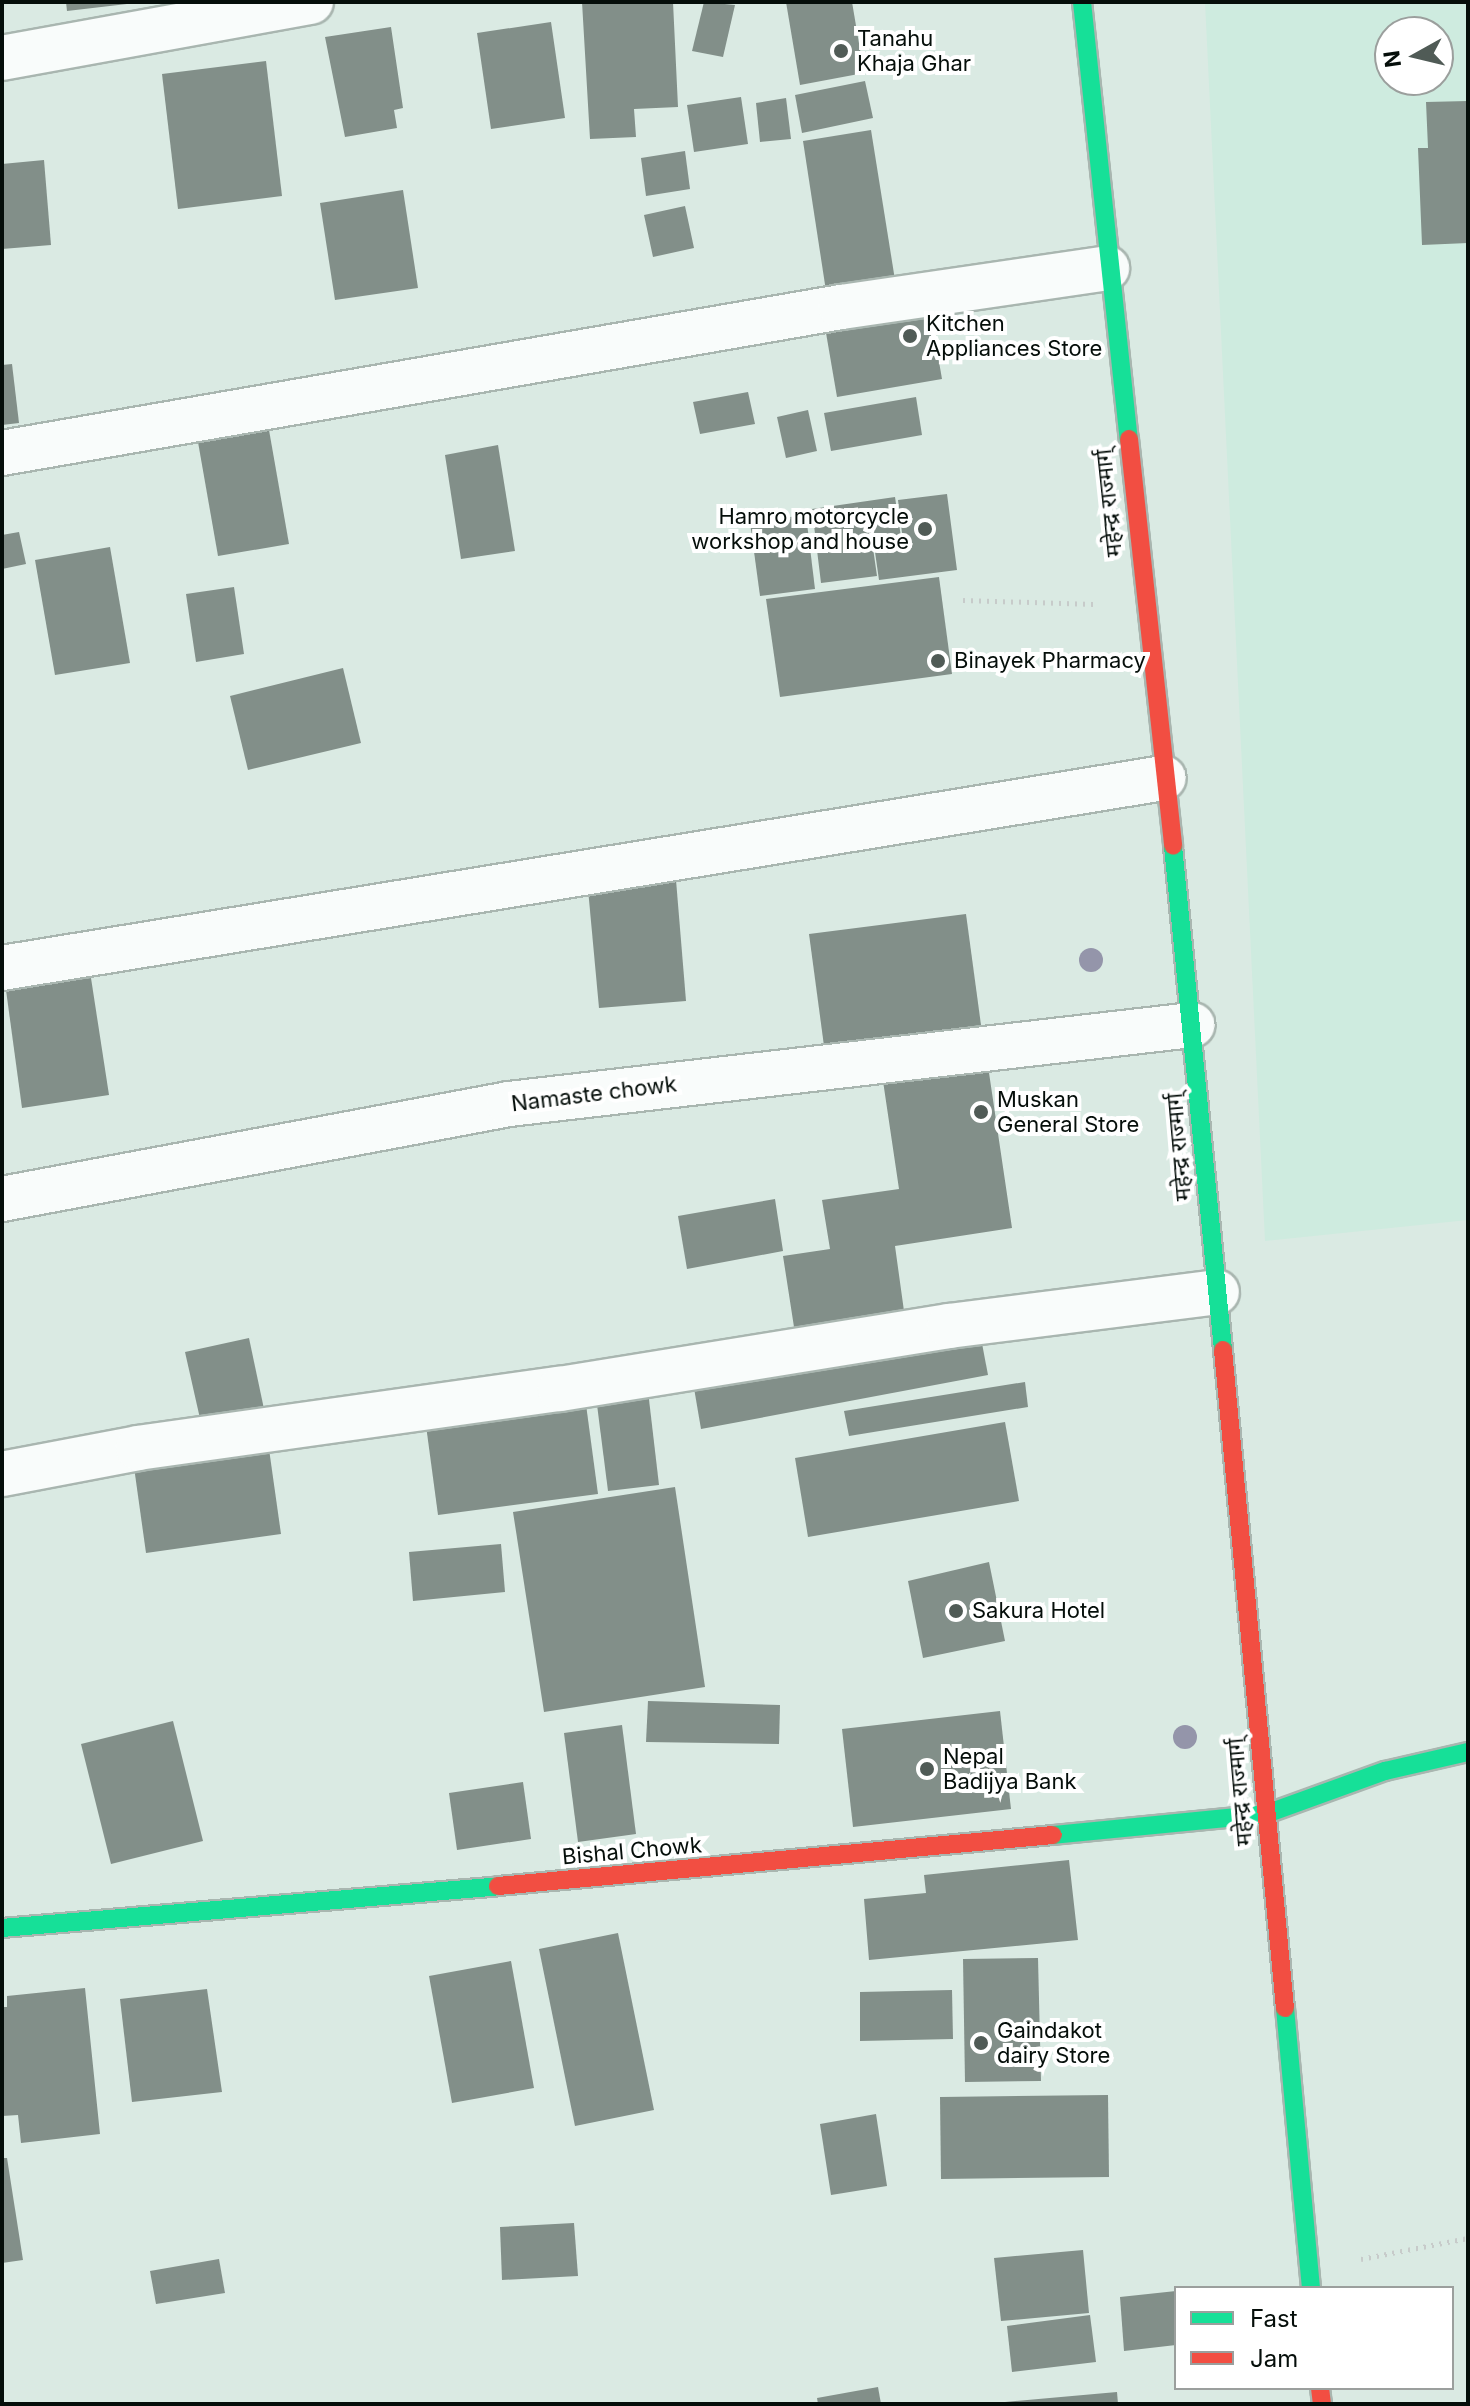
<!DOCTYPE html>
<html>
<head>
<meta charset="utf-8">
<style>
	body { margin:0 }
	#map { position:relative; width:1470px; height:2406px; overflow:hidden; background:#daeae3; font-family:Inter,"Noto Sans Devanagari",sans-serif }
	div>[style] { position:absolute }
	.built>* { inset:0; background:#ceebdf }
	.building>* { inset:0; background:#828f89 }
	.path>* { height:5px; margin-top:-2.5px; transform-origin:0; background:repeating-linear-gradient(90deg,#c7cbca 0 2px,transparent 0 8px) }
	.roads { filter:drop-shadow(2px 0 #a9b6b0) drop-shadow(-2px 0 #a9b6b0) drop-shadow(0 2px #a9b6b0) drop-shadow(0 -2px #a9b6b0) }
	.street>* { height:44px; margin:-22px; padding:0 22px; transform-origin:22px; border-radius:22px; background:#f9fcfb }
	.fast>* { height:18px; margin:-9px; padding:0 9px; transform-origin:9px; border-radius:9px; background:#16e098 }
	.jam>* { height:18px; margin:-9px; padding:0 9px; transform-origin:9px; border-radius:9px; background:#f24e42 }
	.trees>* { width:24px; height:24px; margin:-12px; border-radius:50%; background:#9495aa }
	.dots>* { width:22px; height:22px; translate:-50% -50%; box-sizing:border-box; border:4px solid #fff; border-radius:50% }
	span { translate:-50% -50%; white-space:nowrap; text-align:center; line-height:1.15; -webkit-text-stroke:8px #fff; paint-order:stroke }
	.poi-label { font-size:22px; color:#050e0a }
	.left { translate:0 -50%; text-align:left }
	.right { translate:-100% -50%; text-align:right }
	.street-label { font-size:22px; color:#050e0a }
	.frame { position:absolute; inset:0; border:4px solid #050e0a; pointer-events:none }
	.legend { position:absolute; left:1174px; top:2286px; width:280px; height:104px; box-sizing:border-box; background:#fff; border:2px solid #9b9f9d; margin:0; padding:10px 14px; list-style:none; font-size:24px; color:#050e0a }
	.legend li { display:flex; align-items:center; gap:16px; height:40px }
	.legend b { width:40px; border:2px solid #9b9f9d }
	.north { position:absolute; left:1374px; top:16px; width:80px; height:80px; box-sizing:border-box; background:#fff; border:2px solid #9b9f9d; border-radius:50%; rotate:262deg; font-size:22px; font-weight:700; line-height:32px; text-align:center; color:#050e0a }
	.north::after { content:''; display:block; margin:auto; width:28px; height:36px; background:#505b56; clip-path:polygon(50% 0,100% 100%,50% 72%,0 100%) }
</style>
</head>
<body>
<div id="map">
	<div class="built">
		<i style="clip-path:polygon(evenodd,1205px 2px,1468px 2px,1468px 1220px,1265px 1241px,1205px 2px,1390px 32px,1438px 32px,1438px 80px,1390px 80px,1390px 32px)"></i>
	</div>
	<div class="building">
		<i style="clip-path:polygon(66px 2px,127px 2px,127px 4px,67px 11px)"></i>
		<i style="clip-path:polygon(582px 2px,673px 2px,678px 107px,634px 109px,636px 137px,590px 139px)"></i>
		<i style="clip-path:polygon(704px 2px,735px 5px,723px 57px,692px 51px)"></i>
		<i style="clip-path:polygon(786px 2px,852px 2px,864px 73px,800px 85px)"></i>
		<i style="clip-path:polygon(551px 22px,565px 118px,491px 129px,477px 33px)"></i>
		<i style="clip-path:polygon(391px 27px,403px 108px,394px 110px,397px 128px,345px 137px,325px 37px)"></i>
		<i style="clip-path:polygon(266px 61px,282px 196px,178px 209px,162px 74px)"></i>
		<i style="clip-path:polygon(865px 81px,873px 118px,802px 133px,795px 95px)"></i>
		<i style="clip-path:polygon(741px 97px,748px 144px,694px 152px,687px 105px)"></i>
		<i style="clip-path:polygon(786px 98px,791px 139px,760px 142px,756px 103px)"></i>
		<i style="clip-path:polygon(1468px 101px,1468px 243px,1422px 245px,1418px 148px,1428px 148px,1426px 102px)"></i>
		<i style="clip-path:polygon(871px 130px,895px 280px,826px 291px,803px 141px)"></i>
		<i style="clip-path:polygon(685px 151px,690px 189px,646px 196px,641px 158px)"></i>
		<i style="clip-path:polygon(44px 160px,51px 245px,2px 249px,2px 164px)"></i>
		<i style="clip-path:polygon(403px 190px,418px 288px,335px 300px,320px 203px)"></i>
		<i style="clip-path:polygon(685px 206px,694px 248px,653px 257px,644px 215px)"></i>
		<i style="clip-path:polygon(930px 310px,942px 379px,837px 397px,825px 327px)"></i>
		<i style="clip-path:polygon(12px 364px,19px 423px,2px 425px,2px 365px)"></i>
		<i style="clip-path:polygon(748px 392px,755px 424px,700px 434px,693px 402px)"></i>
		<i style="clip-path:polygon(916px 397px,922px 435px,831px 451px,824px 413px)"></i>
		<i style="clip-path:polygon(808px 410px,817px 451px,786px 458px,777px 417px)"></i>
		<i style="clip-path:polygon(269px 430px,289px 544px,218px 556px,198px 442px)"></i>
		<i style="clip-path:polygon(498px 445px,515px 551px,461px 559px,445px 455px)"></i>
		<i style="clip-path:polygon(947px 494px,957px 570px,879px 580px,874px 545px,903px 541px,898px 500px)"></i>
		<i style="clip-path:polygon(895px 497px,901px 537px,872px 541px,877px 576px,821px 583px,812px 509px)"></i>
		<i style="clip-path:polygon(806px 515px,815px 589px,760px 596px,750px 522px)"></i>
		<i style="clip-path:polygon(19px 532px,26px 564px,2px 569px,2px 535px)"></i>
		<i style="clip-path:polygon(110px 547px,130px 663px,55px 675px,35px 560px)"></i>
		<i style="clip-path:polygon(939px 577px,952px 674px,780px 697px,766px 599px)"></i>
		<i style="clip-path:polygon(234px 587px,244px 654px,196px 662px,186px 594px)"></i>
		<i style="clip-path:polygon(343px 668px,361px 743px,248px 770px,230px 696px)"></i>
		<i style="clip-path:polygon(676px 880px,686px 1001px,599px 1008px,588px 889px)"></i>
		<i style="clip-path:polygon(966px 914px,981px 1025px,824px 1046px,809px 934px)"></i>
		<i style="clip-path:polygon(91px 978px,109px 1095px,22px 1108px,6px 990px)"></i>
		<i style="clip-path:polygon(988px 1066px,1012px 1228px,895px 1246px,904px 1311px,794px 1327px,783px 1256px,830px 1249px,822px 1200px,899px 1189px,883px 1081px)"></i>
		<i style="clip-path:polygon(775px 1199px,783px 1251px,687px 1269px,678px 1216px)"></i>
		<i style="clip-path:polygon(980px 1333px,988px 1375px,701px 1429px,694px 1388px)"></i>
		<i style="clip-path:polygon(249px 1338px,264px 1409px,201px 1423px,185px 1352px)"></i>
		<i style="clip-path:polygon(1025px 1382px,1028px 1407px,849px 1436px,844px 1411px)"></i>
		<i style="clip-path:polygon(648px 1391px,659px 1485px,608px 1491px,596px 1397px)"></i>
		<i style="clip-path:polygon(585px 1397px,598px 1494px,438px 1515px,425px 1418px)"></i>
		<i style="clip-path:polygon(1005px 1422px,1019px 1501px,808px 1537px,795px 1458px)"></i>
		<i style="clip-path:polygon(269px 1449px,281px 1534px,146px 1553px,134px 1467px)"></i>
		<i style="clip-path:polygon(675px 1487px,705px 1687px,544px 1712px,513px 1512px)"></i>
		<i style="clip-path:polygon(501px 1544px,505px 1592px,413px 1601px,409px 1552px)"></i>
		<i style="clip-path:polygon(989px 1562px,1005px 1641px,923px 1658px,908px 1581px)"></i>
		<i style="clip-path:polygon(648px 1701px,780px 1705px,779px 1744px,646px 1742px)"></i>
		<i style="clip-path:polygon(1000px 1711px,1011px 1809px,853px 1827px,842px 1729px)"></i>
		<i style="clip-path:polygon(173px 1721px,203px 1841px,111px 1864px,81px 1744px)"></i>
		<i style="clip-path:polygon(622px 1725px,636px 1834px,578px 1842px,564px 1733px)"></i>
		<i style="clip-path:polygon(523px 1782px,531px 1839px,457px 1850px,449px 1793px)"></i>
		<i style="clip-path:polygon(1069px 1860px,1078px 1940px,869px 1960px,864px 1899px,926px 1893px,924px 1875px)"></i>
		<i style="clip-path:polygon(618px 1933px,654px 2110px,575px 2126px,539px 1949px)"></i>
		<i style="clip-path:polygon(1038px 1958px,1041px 2081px,965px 2082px,963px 1959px)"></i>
		<i style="clip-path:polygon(511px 1961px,534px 2088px,452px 2103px,429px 1976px)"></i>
		<i style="clip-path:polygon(85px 1988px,100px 2134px,21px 2143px,18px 2115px,2px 2116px,2px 2007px,7px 2007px,7px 1996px)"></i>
		<i style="clip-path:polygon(207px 1989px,222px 2092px,132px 2102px,120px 1999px)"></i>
		<i style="clip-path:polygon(952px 1990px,953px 2039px,860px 2041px,860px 1992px)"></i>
		<i style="clip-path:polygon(1108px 2095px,1109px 2177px,941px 2179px,940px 2097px)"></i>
		<i style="clip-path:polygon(876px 2114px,887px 2186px,831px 2195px,820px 2124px)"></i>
		<i style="clip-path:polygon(2px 2158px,7px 2158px,23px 2260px,2px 2263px)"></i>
		<i style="clip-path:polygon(574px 2223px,578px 2276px,502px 2280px,500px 2227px)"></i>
		<i style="clip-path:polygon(1083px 2250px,1089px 2313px,1001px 2321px,994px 2258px)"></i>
		<i style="clip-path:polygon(219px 2259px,225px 2293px,156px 2304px,150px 2271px)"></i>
		<i style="clip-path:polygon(1176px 2291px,1176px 2345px,1124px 2351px,1120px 2297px)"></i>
		<i style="clip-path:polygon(1090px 2315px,1096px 2362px,1012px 2372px,1007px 2326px)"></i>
		<i style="clip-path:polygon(878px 2387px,881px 2404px,818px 2404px,817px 2398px)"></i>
		<i style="clip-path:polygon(1117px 2392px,1118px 2404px,1005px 2404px,1005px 2402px)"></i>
	</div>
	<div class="path">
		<i style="left:963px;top:600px;width:131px;rotate:1.7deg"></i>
		<i style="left:1361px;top:2259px;width:109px;rotate:-11.1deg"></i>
	</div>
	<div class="roads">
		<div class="street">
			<i style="left:2px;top:58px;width:314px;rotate:-10.3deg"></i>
			<i style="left:2px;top:453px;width:852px;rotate:-9.87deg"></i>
			<i style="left:841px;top:307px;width:269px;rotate:-8.3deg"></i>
			<i style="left:2px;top:968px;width:1177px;rotate:-9.29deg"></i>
			<i style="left:2px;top:1199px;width:516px;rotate:-10.61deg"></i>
			<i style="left:509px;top:1104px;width:688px;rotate:-6.6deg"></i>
			<i style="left:2px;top:1474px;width:138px;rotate:-10.8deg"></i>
			<i style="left:138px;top:1448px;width:426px;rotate:-8deg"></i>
			<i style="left:560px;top:1389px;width:394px;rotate:-9.2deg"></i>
			<i style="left:949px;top:1326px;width:270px;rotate:-7.2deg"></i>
		</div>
		<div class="fast">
			<i style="left:1082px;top:2px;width:440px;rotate:83.9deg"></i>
			<i style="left:1173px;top:846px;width:506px;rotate:84.33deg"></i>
			<i style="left:1053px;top:1835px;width:214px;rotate:-5.6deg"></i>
			<i style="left:1266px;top:1814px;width:127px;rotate:-19.9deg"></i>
			<i style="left:1385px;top:1771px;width:85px;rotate:-12.9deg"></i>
			<i style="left:2px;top:1928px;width:498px;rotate:-4.8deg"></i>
			<i style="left:1285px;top:2008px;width:281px;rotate:84.7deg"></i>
		</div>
		<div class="jam">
			<i style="left:1129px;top:439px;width:409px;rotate:83.8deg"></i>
			<i style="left:1223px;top:1350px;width:661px;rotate:84.62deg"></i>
			<i style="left:498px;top:1886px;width:557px;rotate:-5.25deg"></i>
			<i style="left:1320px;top:2388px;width:16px;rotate:83deg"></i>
		</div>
	</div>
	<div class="trees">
		<i style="left:1091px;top:960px"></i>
		<i style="left:1185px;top:1737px"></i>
	</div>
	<div class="dots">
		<i style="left:841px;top:51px;background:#505b56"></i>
		<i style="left:910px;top:336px;background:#505b56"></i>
		<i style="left:925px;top:529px;background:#505b56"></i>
		<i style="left:938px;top:661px;background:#505b56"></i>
		<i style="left:981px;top:1112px;background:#505b56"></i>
		<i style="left:956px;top:1611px;background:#505b56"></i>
		<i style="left:927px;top:1769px;background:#505b56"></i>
		<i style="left:981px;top:2043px;background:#505b56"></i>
	</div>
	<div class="poi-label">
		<span class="left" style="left:857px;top:51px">Tanahu<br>Khaja Ghar</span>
		<span class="left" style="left:926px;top:336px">Kitchen<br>Appliances Store</span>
		<span class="right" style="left:909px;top:529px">Hamro motorcycle<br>workshop and house</span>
		<span class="left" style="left:954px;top:661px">Binayek Pharmacy</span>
		<span class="left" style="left:997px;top:1112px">Muskan<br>General Store</span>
		<span class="left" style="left:972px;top:1611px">Sakura Hotel</span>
		<span class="left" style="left:943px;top:1769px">Nepal<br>Badijya Bank</span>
		<span class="left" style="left:997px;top:2043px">Gaindakot<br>dairy Store</span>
	</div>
	<div class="street-label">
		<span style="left:1109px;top:503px;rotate:-96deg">महेन्द्र राज्मार्ग्</span>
		<span style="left:594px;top:1094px;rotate:-7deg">Namaste chowk</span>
		<span style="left:1179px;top:1147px;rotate:-95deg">महेन्द्र राज्मार्ग्</span>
		<span style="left:1240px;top:1792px;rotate:-95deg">महेन्द्र राज्मार्ग्</span>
		<span style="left:632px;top:1851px;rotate:-5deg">Bishal Chowk</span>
	</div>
	<div class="frame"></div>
	<ul class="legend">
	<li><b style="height:10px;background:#16e098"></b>Fast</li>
	<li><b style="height:10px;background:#f24e42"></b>Jam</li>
	</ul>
	<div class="north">N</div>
</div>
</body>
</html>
